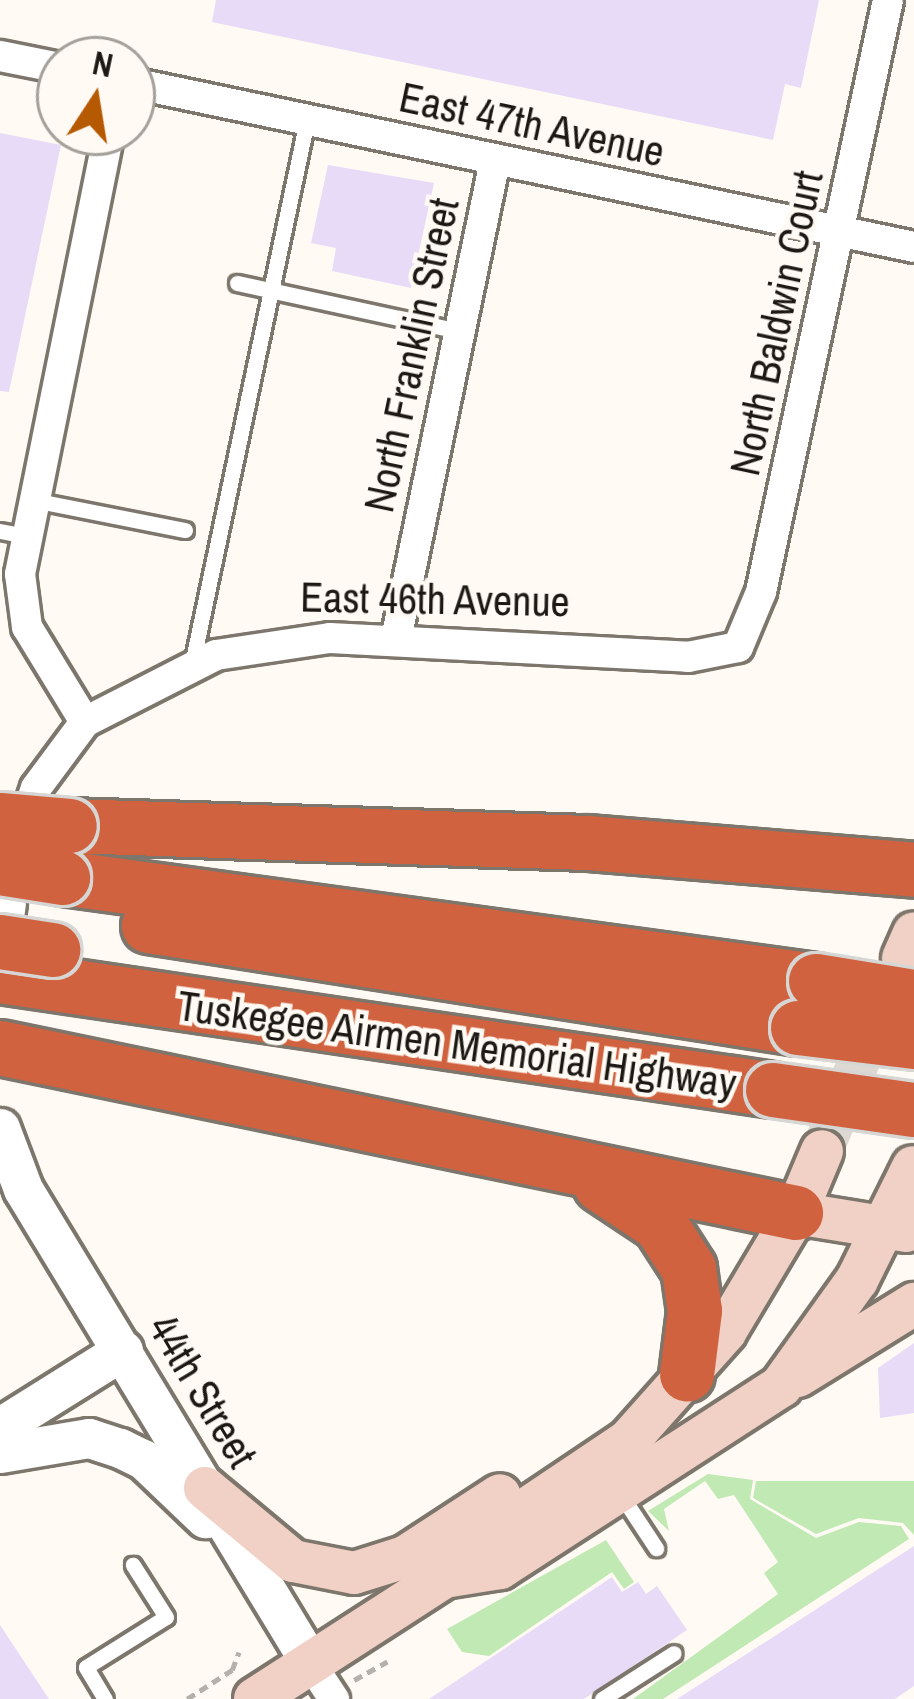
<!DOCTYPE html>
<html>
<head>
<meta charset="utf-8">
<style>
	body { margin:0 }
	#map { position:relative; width:914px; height:1699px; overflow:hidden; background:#fffaf3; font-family:"Archivo Narrow",sans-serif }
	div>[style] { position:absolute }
	.green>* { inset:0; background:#c1e9b4 }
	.building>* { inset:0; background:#e7dbf7 }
	.secondary-tunnel>* { height:42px; margin-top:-21px; transform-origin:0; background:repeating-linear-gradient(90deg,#ddd8d2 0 42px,transparent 0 63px) }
	.path>* { height:4.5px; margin-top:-2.25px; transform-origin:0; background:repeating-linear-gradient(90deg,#b4b0aa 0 9px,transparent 0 15px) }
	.roads { filter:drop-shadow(3px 0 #7d766c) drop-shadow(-3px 0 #7d766c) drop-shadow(0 3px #7d766c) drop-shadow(0 -3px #7d766c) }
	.service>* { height:15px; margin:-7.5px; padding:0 7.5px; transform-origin:7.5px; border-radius:7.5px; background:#fff }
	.minor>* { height:30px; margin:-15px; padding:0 15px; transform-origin:15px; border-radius:15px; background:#fff }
	.tertiary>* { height:39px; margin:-19.5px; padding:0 19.5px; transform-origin:19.5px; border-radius:19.5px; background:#fff }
	.secondary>* { height:42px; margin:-21px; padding:0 21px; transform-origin:21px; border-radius:21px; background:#f1d0c5 }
	.motorway>* { height:54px; margin:-27px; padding:0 27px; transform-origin:27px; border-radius:27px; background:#d1623f }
	.bridges { filter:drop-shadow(3px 0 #d6d6d5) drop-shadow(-3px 0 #d6d6d5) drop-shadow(0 3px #d6d6d5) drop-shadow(0 -3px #d6d6d5) }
	.motorway-bridge>* { height:54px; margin:-27px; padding:0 27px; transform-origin:27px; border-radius:27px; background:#d1623f }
	span { translate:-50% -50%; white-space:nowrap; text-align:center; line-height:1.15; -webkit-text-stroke:9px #fffaf3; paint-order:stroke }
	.street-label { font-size:42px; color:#1c1915 }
	.north { position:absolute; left:36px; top:36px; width:120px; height:120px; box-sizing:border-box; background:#fffaf3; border:3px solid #a4a09a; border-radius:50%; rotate:12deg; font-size:33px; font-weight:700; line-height:48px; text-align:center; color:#1c1915 }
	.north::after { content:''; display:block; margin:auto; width:42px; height:54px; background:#b65903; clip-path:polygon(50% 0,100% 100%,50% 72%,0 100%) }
</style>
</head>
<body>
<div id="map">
	<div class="green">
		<i style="clip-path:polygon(708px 1474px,753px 1480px,750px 1499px,816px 1538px,859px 1522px,901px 1526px,909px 1539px,663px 1699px,633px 1699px,778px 1594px,764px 1573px,778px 1562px,734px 1495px,718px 1499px,705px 1481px,664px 1509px,669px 1531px,648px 1511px)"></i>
		<i style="clip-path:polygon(756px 1481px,914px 1481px,914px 1535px,903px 1523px,859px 1518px,816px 1534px,753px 1498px)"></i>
		<i style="clip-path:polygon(606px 1540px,634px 1582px,624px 1589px,612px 1572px,489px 1656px,462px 1652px,447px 1629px)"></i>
	</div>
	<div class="building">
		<i style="clip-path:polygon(216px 0,819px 0,801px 88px,785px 84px,773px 140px,212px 22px)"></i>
		<i style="clip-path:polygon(0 133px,61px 145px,9px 392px,0 391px)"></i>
		<i style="clip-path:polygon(328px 165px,434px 183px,411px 288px,332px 271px,336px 248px,311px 243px)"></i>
		<i style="clip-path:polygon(914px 1343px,914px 1413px,880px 1418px,878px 1368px)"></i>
		<i style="clip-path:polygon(914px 1546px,914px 1686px,895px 1699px,677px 1699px)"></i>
		<i style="clip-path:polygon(612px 1577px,622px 1592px,638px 1582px,646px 1594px,657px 1586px,687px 1630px,584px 1699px,429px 1699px)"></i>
		<i style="clip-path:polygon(0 1625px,49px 1699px,0 1699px)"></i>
	</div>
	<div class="secondary-tunnel">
		<i style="left:822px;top:1151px;width:155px;rotate:-67.6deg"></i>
	</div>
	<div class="path">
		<i style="left:354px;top:1680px;width:38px;rotate:-29deg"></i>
		<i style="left:187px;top:1699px;width:54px;rotate:-32.8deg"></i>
		<i style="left:232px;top:1670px;width:19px;rotate:-69deg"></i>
	</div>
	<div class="roads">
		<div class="service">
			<i style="left:237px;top:283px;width:227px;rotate:12.2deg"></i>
			<i style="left:33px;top:500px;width:155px;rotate:11.2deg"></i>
			<i style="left:0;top:531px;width:26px;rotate:11deg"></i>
			<i style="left:192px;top:664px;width:556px;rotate:-78.06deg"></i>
			<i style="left:621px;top:1495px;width:64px;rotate:56.6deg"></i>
			<i style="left:105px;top:1699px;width:37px;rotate:-121deg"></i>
			<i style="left:86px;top:1667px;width:94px;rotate:-32deg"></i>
			<i style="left:166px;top:1617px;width:62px;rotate:-122.4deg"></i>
			<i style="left:602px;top:1699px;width:85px;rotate:-32.6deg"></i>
		</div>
		<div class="minor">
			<i style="left:0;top:56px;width:61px;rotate:11.3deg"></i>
			<i style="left:132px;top:83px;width:799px;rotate:11.84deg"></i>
			<i style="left:396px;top:639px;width:490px;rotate:-78.3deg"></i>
			<i style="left:85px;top:722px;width:111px;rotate:-121.4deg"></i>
			<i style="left:27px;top:627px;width:53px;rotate:-97.5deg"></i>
			<i style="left:20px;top:574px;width:451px;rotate:-78.6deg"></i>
			<i style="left:21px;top:832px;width:46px;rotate:-71.2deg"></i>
			<i style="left:36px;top:788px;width:82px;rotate:-53.4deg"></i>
			<i style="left:85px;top:722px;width:147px;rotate:-27.1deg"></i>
			<i style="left:216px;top:655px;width:115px;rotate:-8.5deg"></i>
			<i style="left:330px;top:638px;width:359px;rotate:3deg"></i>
			<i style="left:688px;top:657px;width:51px;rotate:-11.3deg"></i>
			<i style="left:738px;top:647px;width:60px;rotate:-67.3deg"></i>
			<i style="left:761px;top:592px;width:605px;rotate:-77.89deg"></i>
			<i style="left:311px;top:1664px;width:42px;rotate:56.7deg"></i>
		</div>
		<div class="tertiary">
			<i style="left:0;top:946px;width:44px;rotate:-82.2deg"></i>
			<i style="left:0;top:1128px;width:65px;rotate:69.3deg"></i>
			<i style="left:23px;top:1189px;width:555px;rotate:58.77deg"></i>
			<i style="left:0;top:1427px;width:145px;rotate:-32deg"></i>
			<i style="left:0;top:1453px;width:90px;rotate:-9.6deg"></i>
			<i style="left:89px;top:1438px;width:33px;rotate:18deg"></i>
			<i style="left:120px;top:1448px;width:25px;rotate:26deg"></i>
			<i style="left:143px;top:1459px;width:86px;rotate:43.6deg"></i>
		</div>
		<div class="secondary">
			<i style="left:903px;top:958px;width:27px;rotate:-66deg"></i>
			<i style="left:796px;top:1213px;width:112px;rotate:9.2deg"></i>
			<i style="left:798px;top:1376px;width:137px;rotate:-31.8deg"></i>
			<i style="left:205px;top:1488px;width:114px;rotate:39.7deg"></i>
			<i style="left:293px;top:1561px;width:62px;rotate:11.1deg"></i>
			<i style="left:354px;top:1573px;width:53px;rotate:-17.4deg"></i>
			<i style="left:405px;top:1557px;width:113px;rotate:-33.1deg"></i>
			<i style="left:444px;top:1577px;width:57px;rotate:-9.1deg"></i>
			<i style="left:500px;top:1568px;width:335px;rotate:-32.9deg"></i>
			<i style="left:781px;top:1386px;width:130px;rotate:-54.4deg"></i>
			<i style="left:857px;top:1280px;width:126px;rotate:-63.6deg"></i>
			<i style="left:255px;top:1699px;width:225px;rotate:-32.8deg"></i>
			<i style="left:444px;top:1577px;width:50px;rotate:-45.8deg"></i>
			<i style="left:479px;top:1541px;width:179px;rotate:-33.9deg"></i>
			<i style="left:628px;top:1441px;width:146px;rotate:-48.3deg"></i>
			<i style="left:725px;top:1332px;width:139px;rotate:-59.2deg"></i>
			<i style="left:796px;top:1213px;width:67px;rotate:-67.2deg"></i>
		</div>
		<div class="motorway">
			<i style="left:70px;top:826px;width:519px;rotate:1.88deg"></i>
			<i style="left:589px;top:843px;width:326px;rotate:4.7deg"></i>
			<i style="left:63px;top:878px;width:760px;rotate:7.79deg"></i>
			<i style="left:149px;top:926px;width:657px;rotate:8.93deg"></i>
			<i style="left:0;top:976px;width:781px;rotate:8.39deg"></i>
			<i style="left:0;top:1048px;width:813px;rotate:11.71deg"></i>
			<i style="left:601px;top:1185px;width:71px;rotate:33.5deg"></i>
			<i style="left:660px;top:1224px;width:54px;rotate:57.2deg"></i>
			<i style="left:689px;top:1269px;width:42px;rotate:81.9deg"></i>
			<i style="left:695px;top:1311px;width:64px;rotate:97.1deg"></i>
		</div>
	</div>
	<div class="bridges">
		<div class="motorway-bridge">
			<i style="left:0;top:820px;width:70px;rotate:4.9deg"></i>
			<i style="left:0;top:868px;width:64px;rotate:9deg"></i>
			<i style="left:0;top:942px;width:54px;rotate:8.6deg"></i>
			<i style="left:816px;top:981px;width:99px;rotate:9.3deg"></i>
			<i style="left:798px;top:1028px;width:117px;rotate:6.9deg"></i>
			<i style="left:773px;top:1090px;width:142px;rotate:8.1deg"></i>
		</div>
	</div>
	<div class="street-label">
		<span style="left:532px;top:124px;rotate:12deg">East 47th Avenue</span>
		<span style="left:776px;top:323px;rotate:-78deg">North Baldwin Court</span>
		<span style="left:411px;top:355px;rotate:-78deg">North Franklin Street</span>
		<span style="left:435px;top:599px;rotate:1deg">East 46th Avenue</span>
		<span style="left:457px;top:1044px;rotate:8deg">Tuskegee Airmen Memorial Highway</span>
		<span style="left:203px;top:1391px;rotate:59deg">44th Street</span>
	</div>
	<div class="north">N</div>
</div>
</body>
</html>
